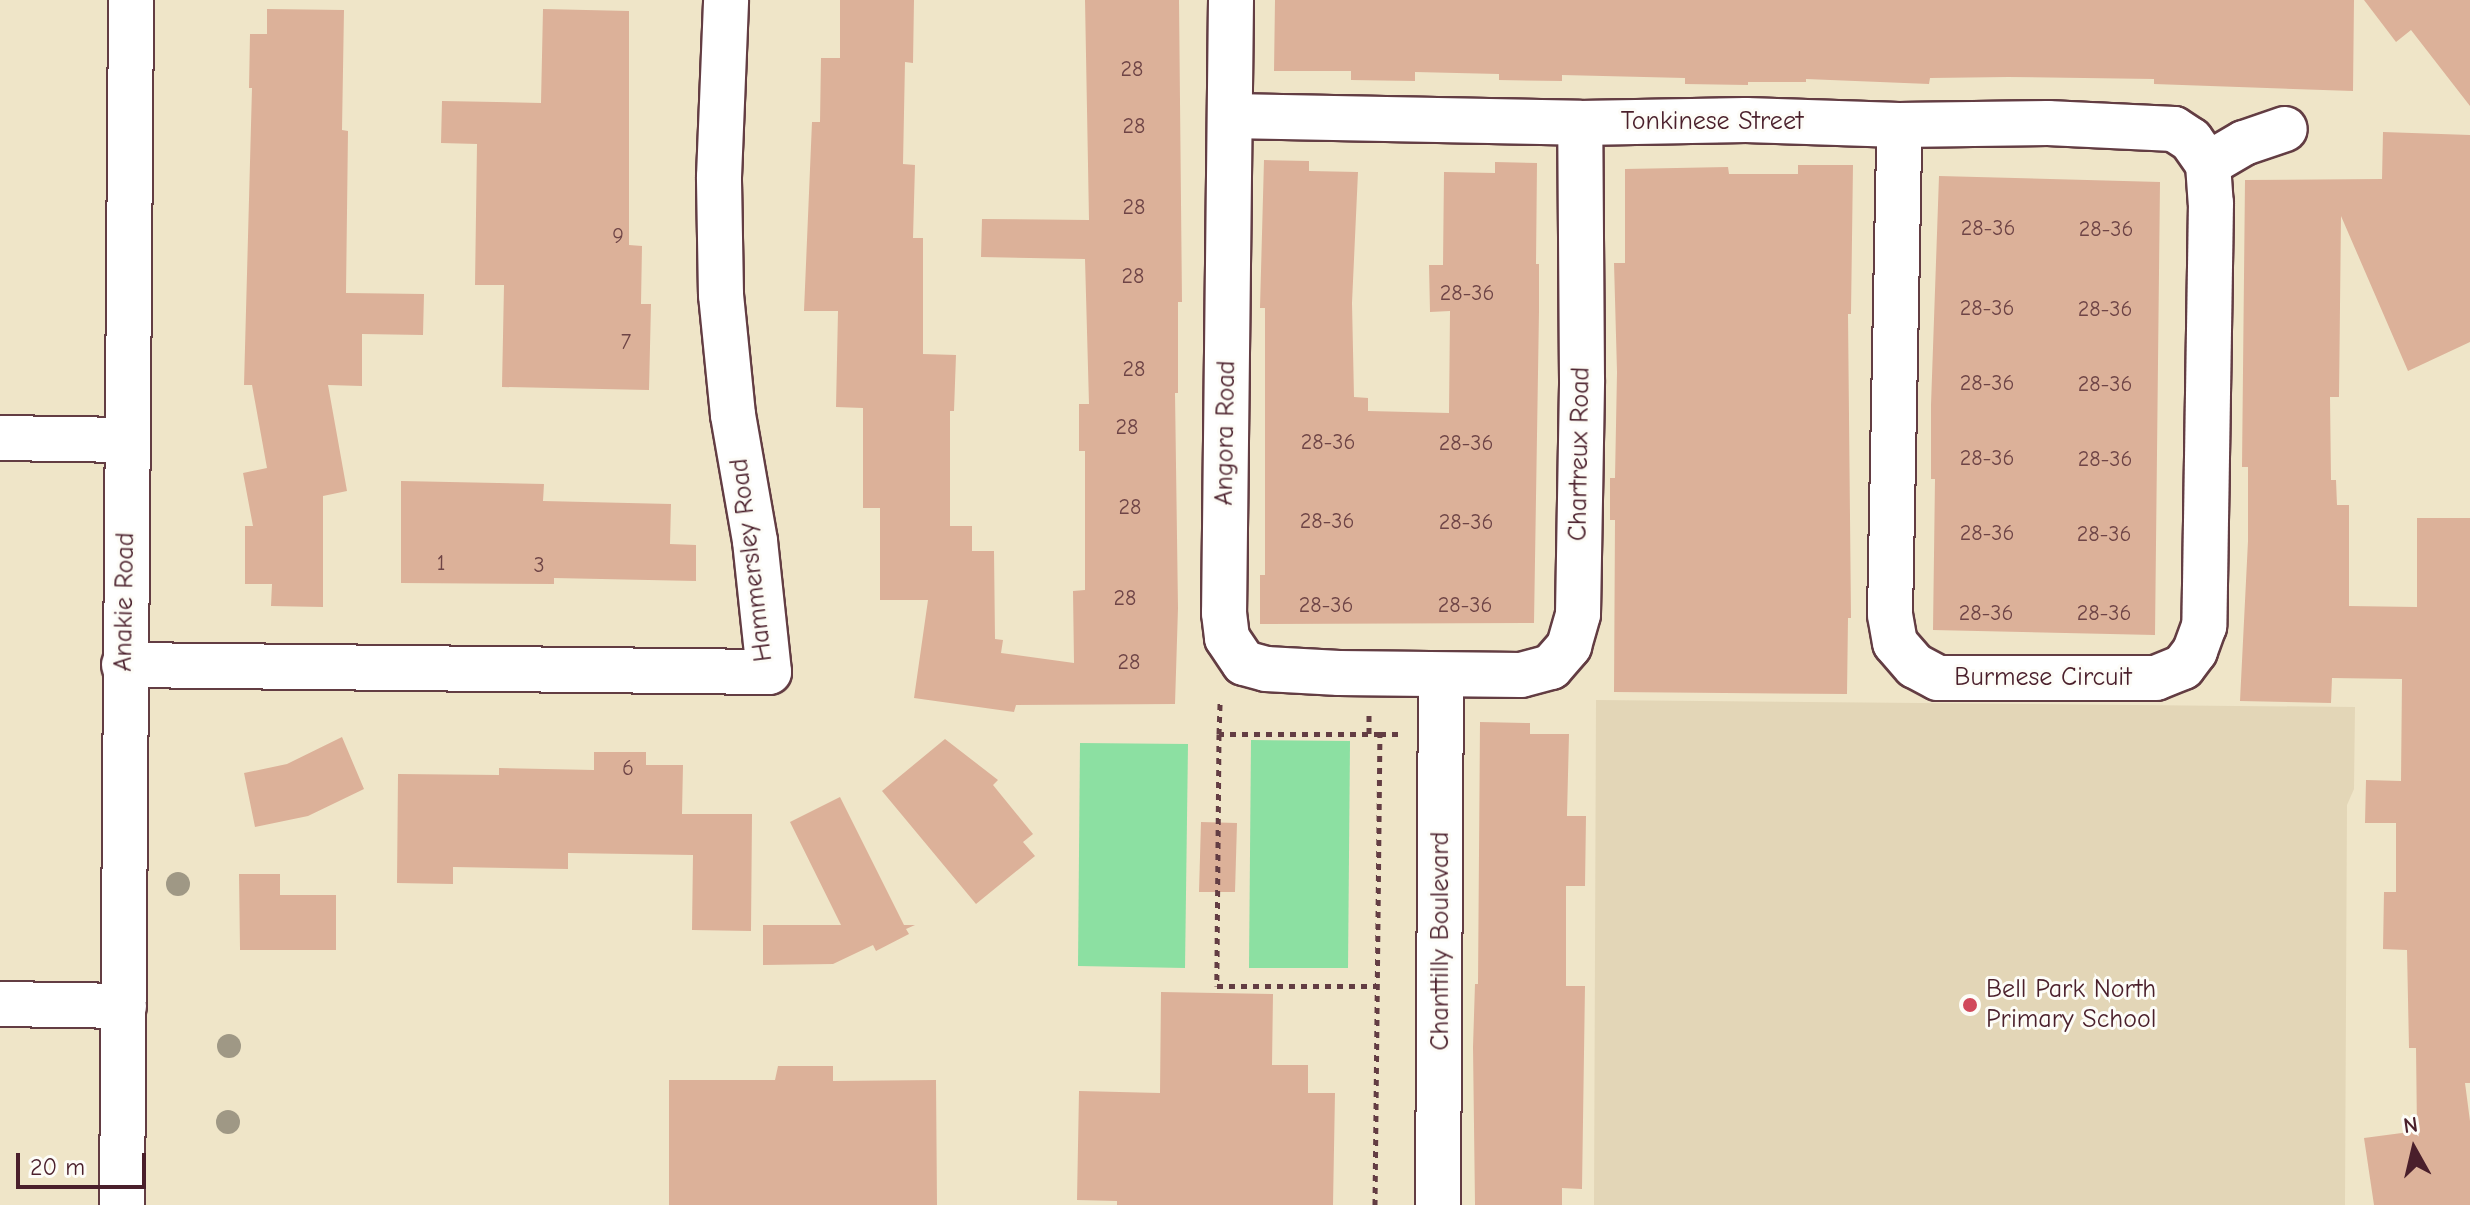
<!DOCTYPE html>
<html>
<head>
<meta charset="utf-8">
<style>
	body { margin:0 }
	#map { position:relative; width:2470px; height:1205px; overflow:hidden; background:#efe5c8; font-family:"Comic Neue",sans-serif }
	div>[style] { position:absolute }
	.built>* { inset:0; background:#e3d6b7 }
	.green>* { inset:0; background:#8ce0a2 }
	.building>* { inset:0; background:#dcb199 }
	.path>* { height:5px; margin-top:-2.5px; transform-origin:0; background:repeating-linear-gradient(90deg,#633d43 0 6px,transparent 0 12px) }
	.roads { filter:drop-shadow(2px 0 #633d43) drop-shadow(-2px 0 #633d43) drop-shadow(0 2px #633d43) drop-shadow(0 -2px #633d43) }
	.minor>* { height:44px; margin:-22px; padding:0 22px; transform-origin:22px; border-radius:22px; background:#fff }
	.major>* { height:44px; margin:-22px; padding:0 22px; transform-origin:22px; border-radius:22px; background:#fff }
	.trees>* { width:24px; height:24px; margin:-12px; border-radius:50%; background:#9f9885 }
	.dots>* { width:22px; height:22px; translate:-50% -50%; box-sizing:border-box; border:4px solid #fdfcf7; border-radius:50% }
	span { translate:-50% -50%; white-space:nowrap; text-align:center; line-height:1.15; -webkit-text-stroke:6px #fdfcf7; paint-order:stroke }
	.number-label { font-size:22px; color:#6e4446 }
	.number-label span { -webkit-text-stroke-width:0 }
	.street-label { font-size:26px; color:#4a1f2b }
	.poi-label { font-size:26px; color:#4a1f2b }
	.left { translate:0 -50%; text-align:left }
	.north { position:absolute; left:2374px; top:1109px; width:80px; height:80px; -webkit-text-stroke:6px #fdfcf7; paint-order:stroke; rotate:352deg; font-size:22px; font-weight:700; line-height:32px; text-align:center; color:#4a1f2b }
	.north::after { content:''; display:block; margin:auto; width:28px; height:36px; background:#4a1f2b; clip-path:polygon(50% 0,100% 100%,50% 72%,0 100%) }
	.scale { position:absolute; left:16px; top:1153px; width:130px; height:36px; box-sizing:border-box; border:4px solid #4a1f2b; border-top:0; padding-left:10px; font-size:24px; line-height:28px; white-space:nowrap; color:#4a1f2b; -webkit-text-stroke:6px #fdfcf7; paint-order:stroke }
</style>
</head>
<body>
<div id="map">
	<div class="built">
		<i style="clip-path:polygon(1596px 700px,2355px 707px,2354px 789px,2347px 805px,2345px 1205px,1594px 1205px)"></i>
	</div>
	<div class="green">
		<i style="clip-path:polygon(1251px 740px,1350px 741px,1348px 968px,1249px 968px)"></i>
		<i style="clip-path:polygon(1080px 743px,1188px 744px,1185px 968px,1078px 966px)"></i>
	</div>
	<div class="building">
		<i style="clip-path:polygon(840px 0,914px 0,913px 63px,905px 62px,903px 164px,915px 165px,913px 238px,923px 238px,923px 354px,956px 355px,954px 411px,950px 411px,950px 526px,972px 526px,972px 551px,994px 551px,995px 639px,1003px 640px,1001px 653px,1074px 663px,1073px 591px,1085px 590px,1085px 451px,1079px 451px,1079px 404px,1089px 404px,1085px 259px,981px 257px,982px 219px,1089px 220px,1085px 0,1179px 0,1182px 302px,1178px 302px,1178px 393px,1175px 393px,1178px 608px,1175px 704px,1016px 705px,1014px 712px,914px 698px,928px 600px,880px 600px,880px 508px,863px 508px,863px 408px,836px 407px,838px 311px,804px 311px,812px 122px,820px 122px,821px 58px,840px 58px)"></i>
		<i style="clip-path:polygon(1275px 0,2354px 0,2353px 91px,2154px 84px,2154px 79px,2008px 77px,1930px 78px,1929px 84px,1806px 79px,1806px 82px,1748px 82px,1748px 85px,1685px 84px,1685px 78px,1562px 75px,1562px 81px,1499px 80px,1499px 74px,1415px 72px,1415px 81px,1351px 80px,1351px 71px,1274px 71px)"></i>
		<i style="clip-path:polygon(2364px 0,2470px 0,2470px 106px,2411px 30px,2396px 42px)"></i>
		<i style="clip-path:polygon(267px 9px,344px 10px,342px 130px,348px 131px,346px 293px,424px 294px,423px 335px,362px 334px,362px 386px,328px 385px,347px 491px,323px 496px,323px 607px,271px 606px,272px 584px,245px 584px,245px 526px,253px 526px,243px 473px,267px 468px,252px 385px,244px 385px,252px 88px,249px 88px,250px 34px,267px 34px)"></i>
		<i style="clip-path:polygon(543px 9px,629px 11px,629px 245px,642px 246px,641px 304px,651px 304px,649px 390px,502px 387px,504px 285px,475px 285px,477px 144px,441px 143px,442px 101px,541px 103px)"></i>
		<i style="clip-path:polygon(2383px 132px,2470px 135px,2470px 342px,2408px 371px,2341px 216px,2339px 397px,2330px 397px,2331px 480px,2336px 480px,2337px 505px,2349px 505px,2349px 606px,2417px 607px,2417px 518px,2470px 518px,2470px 1083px,2465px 1083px,2470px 1121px,2470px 1205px,2374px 1205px,2364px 1138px,2417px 1131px,2416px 1048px,2409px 1048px,2407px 950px,2383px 949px,2384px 892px,2396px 892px,2396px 823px,2365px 823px,2366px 780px,2401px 781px,2402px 679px,2332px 678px,2331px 703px,2240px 701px,2248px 541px,2248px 467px,2242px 467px,2245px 180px,2382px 179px)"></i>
		<i style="clip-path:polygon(1264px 160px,1309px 161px,1309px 171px,1358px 172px,1352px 303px,1354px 397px,1368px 398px,1368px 411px,1449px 413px,1450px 311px,1430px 312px,1429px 265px,1443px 265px,1444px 172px,1495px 173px,1495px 162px,1537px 163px,1536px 264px,1539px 264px,1539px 311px,1534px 623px,1260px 624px,1260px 575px,1265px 575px,1265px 308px,1260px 308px)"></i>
		<i style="clip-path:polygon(1798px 165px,1853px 165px,1851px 314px,1848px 314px,1851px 618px,1848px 618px,1847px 694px,1614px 692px,1615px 520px,1610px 520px,1610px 478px,1615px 478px,1617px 372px,1614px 263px,1625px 263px,1625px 169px,1728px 167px,1729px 174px,1798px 174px)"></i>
		<i style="clip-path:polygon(1939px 176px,2160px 182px,2155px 635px,1933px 630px,1935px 479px,1931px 479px,1931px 405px)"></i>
		<i style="clip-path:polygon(401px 481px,544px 484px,543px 501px,671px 504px,670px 544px,696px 545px,696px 581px,554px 578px,554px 584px,401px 583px)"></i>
		<i style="clip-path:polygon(1480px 722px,1530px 723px,1530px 734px,1569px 734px,1567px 816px,1586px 816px,1585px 886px,1566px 886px,1566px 986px,1585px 986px,1582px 1189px,1562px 1188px,1562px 1205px,1475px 1205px,1473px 1047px,1475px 984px,1478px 984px)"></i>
		<i style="clip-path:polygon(342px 737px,364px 789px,308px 816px,255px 827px,244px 773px,287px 764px)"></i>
		<i style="clip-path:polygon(945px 739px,998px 780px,993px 785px,1033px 834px,1023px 842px,1035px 856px,976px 904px,882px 791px)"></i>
		<i style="clip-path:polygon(594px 752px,646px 752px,646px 765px,683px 765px,682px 814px,752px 814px,751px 931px,692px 930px,693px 855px,568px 853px,568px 869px,453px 867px,453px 884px,397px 883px,398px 774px,499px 775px,499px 768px,594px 770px)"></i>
		<i style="clip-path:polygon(840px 797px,904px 925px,915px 925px,906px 929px,909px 934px,876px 951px,873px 945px,833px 964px,763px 965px,763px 925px,841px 925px,790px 822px)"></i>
		<i style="clip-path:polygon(1201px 822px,1237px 823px,1235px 892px,1199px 892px)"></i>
		<i style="clip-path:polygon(239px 874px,280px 874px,280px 895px,336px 895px,336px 950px,240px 950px)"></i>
		<i style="clip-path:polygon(1161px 992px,1273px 994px,1272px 1065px,1308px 1065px,1308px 1093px,1335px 1093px,1333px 1205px,1117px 1205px,1117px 1201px,1077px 1200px,1079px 1091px,1160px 1093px)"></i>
		<i style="clip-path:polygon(778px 1066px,833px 1066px,833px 1081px,936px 1080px,937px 1205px,669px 1205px,669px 1080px,775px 1080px)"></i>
	</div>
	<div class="path">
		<i style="left:1219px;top:734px;width:35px;rotate:-88deg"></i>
		<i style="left:1369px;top:734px;width:19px;rotate:-90deg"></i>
		<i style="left:1380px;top:734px;width:19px"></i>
		<i style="left:1375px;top:1205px;width:471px;rotate:-89.4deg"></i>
		<i style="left:1380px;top:734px;width:161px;rotate:180deg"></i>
		<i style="left:1219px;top:734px;width:252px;rotate:90.5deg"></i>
		<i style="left:1217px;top:986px;width:160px"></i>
	</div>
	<div class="roads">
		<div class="minor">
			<i style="left:1231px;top:0;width:613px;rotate:90.65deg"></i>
			<i style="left:1224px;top:613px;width:25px;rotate:83deg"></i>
			<i style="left:1227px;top:638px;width:30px;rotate:56deg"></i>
			<i style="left:1244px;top:663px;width:23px;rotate:15deg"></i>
			<i style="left:1266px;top:669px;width:73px;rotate:3.1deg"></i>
			<i style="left:1339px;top:673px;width:182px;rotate:0.6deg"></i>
			<i style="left:1521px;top:675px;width:31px;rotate:-15deg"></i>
			<i style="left:1551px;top:667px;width:28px;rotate:-49deg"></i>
			<i style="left:1569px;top:646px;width:33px;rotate:-74deg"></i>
			<i style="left:1578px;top:614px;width:234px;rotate:-89deg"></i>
			<i style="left:1582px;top:380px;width:257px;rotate:-90.4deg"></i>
			<i style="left:1230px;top:116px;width:350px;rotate:1.1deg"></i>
			<i style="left:1580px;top:123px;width:166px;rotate:-1deg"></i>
			<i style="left:1746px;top:120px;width:153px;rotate:1.9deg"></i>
			<i style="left:1899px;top:125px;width:149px;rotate:-0.8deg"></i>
			<i style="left:2048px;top:123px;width:126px;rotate:2.7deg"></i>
			<i style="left:2174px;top:129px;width:20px;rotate:33deg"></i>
			<i style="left:2191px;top:140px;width:29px;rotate:55deg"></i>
			<i style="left:2208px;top:164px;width:39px;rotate:86deg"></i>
			<i style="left:2211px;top:203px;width:423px;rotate:90.9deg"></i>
			<i style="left:2204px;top:626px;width:27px;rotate:110deg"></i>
			<i style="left:2195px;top:651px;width:20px;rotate:127deg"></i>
			<i style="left:2183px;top:667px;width:29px;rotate:158deg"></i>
			<i style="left:2156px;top:678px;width:218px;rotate:180deg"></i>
			<i style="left:1938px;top:678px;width:26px;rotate:-152deg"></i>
			<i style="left:1915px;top:666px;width:30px;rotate:-131deg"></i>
			<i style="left:1895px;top:643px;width:28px;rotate:-100deg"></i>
			<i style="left:1890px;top:615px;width:490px;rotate:-88.9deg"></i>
			<i style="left:2208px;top:164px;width:42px;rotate:-30.3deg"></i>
			<i style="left:2244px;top:143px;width:43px;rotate:-18.9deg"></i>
			<i style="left:0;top:438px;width:127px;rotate:0.9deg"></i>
			<i style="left:124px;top:665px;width:645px;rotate:0.62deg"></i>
			<i style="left:769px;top:672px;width:132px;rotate:-96.1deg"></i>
			<i style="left:755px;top:541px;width:128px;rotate:-99.9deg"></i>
			<i style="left:733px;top:415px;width:121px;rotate:-95.7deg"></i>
			<i style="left:721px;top:295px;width:118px;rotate:-91deg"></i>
			<i style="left:719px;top:177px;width:177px;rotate:-87.7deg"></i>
			<i style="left:0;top:1004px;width:124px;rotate:0.9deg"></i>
			<i style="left:1438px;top:1205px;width:529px;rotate:-89.68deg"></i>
		</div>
		<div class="major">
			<i style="left:122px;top:1205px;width:1205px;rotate:-89.57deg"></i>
		</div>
	</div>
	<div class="trees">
		<i style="left:178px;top:884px"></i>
		<i style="left:229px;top:1046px"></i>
		<i style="left:228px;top:1122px"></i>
	</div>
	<div class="dots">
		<i style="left:1970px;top:1005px;background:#d1495b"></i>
	</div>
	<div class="number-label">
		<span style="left:1132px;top:70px">28</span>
		<span style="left:1134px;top:127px">28</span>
		<span style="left:1134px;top:208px">28</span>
		<span style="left:1988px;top:229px">28-36</span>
		<span style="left:2106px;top:230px">28-36</span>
		<span style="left:618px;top:237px">9</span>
		<span style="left:1133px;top:277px">28</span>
		<span style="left:1467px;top:294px">28-36</span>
		<span style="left:1987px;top:309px">28-36</span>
		<span style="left:2105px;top:310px">28-36</span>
		<span style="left:626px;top:343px">7</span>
		<span style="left:1134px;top:370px">28</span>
		<span style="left:1987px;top:384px">28-36</span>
		<span style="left:2105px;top:385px">28-36</span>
		<span style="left:1127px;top:428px">28</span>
		<span style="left:1328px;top:443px">28-36</span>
		<span style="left:1466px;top:444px">28-36</span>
		<span style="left:1987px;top:459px">28-36</span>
		<span style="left:2105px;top:460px">28-36</span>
		<span style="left:1130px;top:508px">28</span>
		<span style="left:1327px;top:522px">28-36</span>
		<span style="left:1466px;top:523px">28-36</span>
		<span style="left:1987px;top:534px">28-36</span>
		<span style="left:2104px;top:535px">28-36</span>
		<span style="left:441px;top:564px">1</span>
		<span style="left:539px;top:566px">3</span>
		<span style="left:1125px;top:599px">28</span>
		<span style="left:1326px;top:606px">28-36</span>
		<span style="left:1465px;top:606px">28-36</span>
		<span style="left:1986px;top:614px">28-36</span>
		<span style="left:2104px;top:614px">28-36</span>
		<span style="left:1129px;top:663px">28</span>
		<span style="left:628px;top:769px">6</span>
	</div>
	<div class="street-label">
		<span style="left:1712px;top:122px">Tonkinese Street</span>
		<span style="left:1226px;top:433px;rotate:-89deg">Angora Road</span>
		<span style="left:1580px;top:454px;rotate:-89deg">Chartreux Road</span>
		<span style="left:752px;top:560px;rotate:-97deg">Hammersley Road</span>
		<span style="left:125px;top:602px;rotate:-89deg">Anakie Road</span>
		<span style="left:2043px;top:678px">Burmese Circuit</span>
		<span style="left:1441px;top:941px;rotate:-90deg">Chanttilly Boulevard</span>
	</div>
	<div class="poi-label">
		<span class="left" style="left:1986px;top:1005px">Bell Park North<br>Primary School</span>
	</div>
	<div class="north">N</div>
	<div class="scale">20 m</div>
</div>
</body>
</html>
